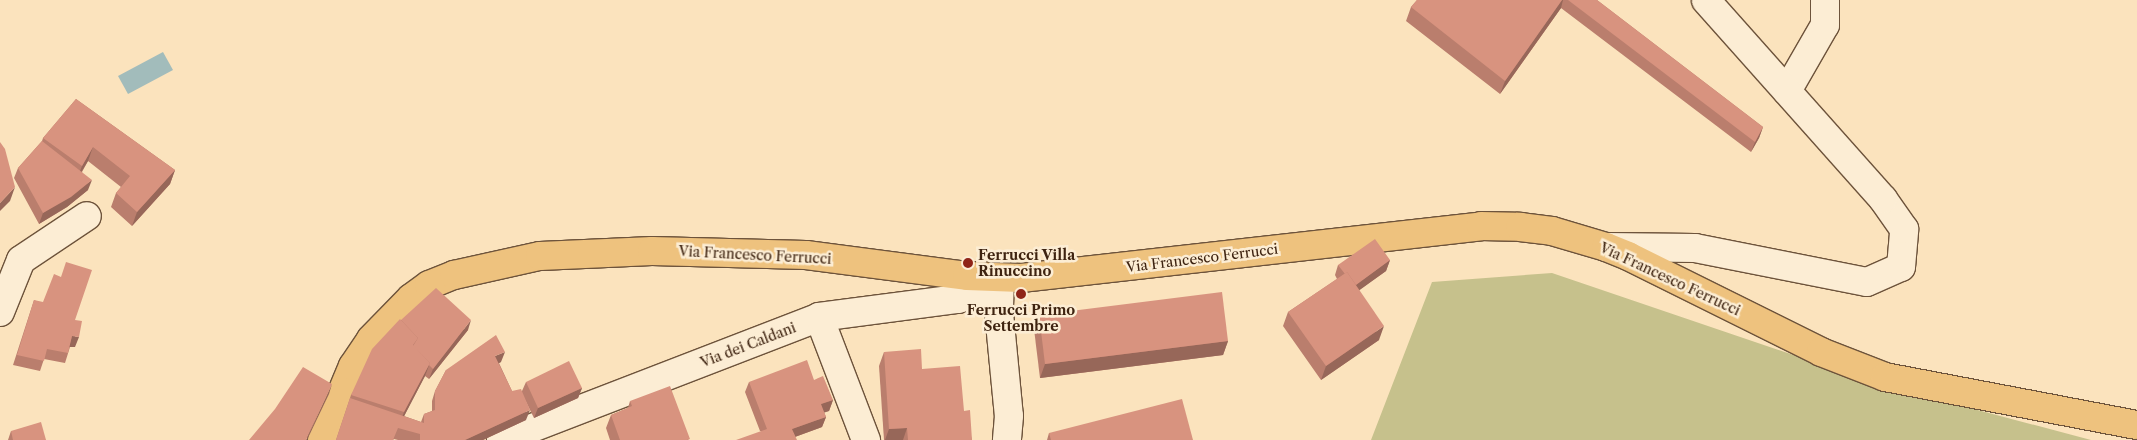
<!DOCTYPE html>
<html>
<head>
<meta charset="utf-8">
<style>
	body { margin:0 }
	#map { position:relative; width:2137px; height:440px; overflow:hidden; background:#fbe3bd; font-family:"Libre Caslon Text",serif }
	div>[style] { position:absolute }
	.green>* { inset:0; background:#c6c18c }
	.water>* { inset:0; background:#a2bcbb }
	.roads { filter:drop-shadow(1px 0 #6d533b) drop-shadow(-1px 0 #6d533b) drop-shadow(0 1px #6d533b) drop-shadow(0 -1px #6d533b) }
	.minor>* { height:28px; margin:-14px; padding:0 14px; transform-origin:14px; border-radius:14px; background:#fcedd4 }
	.major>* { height:28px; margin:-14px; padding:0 14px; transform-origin:14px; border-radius:14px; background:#eec27e }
	.wall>* { inset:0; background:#ba7e6d }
	.shaded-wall>* { inset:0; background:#976759 }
	.building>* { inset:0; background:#d8937f }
	.dots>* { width:14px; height:14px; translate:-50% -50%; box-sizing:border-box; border:2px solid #fcedd4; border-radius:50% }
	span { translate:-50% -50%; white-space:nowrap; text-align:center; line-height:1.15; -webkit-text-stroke:5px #fcedd4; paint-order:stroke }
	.street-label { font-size:14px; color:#3e2310 }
	.poi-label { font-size:14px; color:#3e2310; font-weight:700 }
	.left { translate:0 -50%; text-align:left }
</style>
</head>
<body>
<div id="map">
	<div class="green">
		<i style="clip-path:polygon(1552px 273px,1876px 383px,2091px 440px,1371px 440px,1432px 282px)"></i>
	</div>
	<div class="water">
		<i style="clip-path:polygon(163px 52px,173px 70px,128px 94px,118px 76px)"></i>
	</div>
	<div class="roads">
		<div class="minor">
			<i style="left:1787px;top:91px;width:76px;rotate:-60.1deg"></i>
			<i style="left:1825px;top:25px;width:25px;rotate:-90deg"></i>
			<i style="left:1606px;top:247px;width:89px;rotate:0.6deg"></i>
			<i style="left:1695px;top:248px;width:175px;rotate:11.2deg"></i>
			<i style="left:1867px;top:282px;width:37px;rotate:-24deg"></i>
			<i style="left:1901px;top:267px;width:38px;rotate:-85deg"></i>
			<i style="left:1904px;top:229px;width:37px;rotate:-125deg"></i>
			<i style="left:1883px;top:199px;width:266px;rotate:-131.7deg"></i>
			<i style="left:1000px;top:278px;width:35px;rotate:92deg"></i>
			<i style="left:999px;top:313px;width:103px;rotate:84.5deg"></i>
			<i style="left:1009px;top:416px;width:24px;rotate:95deg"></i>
			<i style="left:0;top:312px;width:56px;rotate:-68deg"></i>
			<i style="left:21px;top:260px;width:79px;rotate:-33.7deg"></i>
			<i style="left:819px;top:317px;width:132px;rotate:69.1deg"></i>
			<i style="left:501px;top:440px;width:341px;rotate:-21.1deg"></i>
			<i style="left:819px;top:317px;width:140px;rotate:-7.4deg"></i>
			<i style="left:958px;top:299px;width:20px;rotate:-15deg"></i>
			<i style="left:977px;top:294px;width:28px;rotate:-35deg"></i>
		</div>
		<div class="major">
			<i style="left:322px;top:440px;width:80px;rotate:-67.3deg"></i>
			<i style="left:353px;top:366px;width:32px;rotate:-56deg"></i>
			<i style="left:371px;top:339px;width:57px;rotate:-45.7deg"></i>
			<i style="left:411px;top:298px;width:22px;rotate:-36deg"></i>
			<i style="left:429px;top:285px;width:27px;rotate:-22deg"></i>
			<i style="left:454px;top:275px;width:88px;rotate:-12.5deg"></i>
			<i style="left:540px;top:256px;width:112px;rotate:-2.6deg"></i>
			<i style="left:652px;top:251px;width:154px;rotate:1.5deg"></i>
			<i style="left:806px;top:255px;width:162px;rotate:7.4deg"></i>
			<i style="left:967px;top:276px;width:54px;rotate:2.1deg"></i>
			<i style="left:1021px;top:278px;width:463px;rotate:-6.4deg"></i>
			<i style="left:1481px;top:226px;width:39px;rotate:1deg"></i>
			<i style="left:1520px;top:227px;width:32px;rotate:7deg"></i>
			<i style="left:1552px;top:231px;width:56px;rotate:16.5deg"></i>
			<i style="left:1606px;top:247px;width:24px;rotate:22deg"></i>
			<i style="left:1628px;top:256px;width:216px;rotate:26.4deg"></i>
			<i style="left:1821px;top:352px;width:69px;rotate:21.3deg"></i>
			<i style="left:1885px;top:377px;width:257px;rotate:10.8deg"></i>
		</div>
	</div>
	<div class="wall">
		<i style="clip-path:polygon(1417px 0,1597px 0,1763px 127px,1759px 138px,1751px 152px,1561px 8px,1500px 94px,1406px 21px,1411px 7px)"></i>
		<i style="clip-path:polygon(76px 99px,175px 170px,170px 184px,132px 226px,111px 207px,116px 193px,121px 187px,88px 161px,82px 172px,88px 190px,67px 207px,39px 224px,14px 178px,18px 168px,42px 141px,43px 138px)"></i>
		<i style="clip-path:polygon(1390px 260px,1386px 271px,1359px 290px,1379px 340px,1321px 380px,1283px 326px,1288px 312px,1337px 279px,1335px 275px,1338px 265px)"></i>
		<i style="clip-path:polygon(34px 300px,75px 320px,75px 347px,70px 347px,65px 363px,44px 359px,40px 371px,13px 365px)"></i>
		<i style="clip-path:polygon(1039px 315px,1228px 341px,1223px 355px,1040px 378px,1034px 329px)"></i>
		<i style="clip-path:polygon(401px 320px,468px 330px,429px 379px,425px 376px,404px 416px,421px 422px,424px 414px,432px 411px,432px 401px,435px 391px,446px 370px,501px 362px,499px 363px,512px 391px,522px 391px,526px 382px,582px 388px,578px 398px,534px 418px,525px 400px,526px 420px,483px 440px,398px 440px,394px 439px,393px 440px,336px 440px,351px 395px)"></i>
		<i style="clip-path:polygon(884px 352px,964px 411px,972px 440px,884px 440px,879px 366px)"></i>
		<i style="clip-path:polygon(814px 380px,833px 400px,829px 411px,824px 412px,826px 417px,822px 427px,795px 437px,760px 431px,745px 392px,749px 382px)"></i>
		<i style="clip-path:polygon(630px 401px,689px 440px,610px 440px,606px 428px,611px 415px,628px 408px)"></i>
		<i style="clip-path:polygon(11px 431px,46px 440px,8px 440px)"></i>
		<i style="clip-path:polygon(1049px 433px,1193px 440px,1047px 440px)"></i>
	</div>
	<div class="shaded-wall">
		<i style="clip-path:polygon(1562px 0,1563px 0,1561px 8px,1500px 94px,1505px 81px)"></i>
		<i style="clip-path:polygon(1763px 127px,1759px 138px,1751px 152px,1755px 142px)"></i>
		<i style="clip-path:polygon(93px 147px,88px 161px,77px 179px,82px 166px)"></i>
		<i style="clip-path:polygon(175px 170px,170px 184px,132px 226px,137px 212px)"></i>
		<i style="clip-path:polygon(92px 180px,88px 190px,67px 207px,39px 224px,43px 213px)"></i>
		<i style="clip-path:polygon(15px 187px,10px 201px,0 211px,0 203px)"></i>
		<i style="clip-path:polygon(1390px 260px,1386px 271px,1350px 297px,1354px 286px)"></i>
		<i style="clip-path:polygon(471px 320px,468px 330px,429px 379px,433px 369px)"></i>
		<i style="clip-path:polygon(1384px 326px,1379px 340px,1321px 380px,1326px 366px)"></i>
		<i style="clip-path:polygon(72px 336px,79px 337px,75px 347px,69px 347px)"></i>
		<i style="clip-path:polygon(1228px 341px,1223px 355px,1040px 378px,1045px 364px)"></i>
		<i style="clip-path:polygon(505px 352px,501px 362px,492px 367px,495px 356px)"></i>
		<i style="clip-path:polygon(430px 363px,425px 376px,399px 426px,404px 412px)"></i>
		<i style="clip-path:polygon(332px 384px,329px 394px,307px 440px,306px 440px)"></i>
		<i style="clip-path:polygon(582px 388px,578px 398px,534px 418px,538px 408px)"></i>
		<i style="clip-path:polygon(833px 400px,829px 411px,817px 415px,821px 404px)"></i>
		<i style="clip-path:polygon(530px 410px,526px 420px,483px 440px,465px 440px)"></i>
		<i style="clip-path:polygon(826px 417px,822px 427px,789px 439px,792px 429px)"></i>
		<i style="clip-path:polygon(907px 428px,903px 440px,885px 440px,889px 429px)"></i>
	</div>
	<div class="building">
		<i style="clip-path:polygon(1417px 0,1562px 0,1505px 81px,1411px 7px)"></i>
		<i style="clip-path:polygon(1568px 0,1597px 0,1763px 127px,1755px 142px)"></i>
		<i style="clip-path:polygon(76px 99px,175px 170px,137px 212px,116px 193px,130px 176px,93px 147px,82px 166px,43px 138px)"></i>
		<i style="clip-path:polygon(42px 141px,92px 180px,71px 197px,43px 213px,18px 168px)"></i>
		<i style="clip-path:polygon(0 142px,5px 149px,15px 187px,0 203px)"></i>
		<i style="clip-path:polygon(1375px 239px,1390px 260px,1356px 285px,1347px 272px,1345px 274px,1338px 265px)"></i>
		<i style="clip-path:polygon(66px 262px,92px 270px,75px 320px,82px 321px,79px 337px,72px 336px,68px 353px,47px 349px,44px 361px,17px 355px,34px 300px,43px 302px,54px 274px,61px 277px)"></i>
		<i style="clip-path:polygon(1347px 272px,1384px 326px,1326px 366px,1288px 312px)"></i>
		<i style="clip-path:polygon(436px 288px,471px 320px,433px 369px,429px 365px,430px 363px,413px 346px,418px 338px,401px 320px)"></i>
		<i style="clip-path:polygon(1222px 292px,1228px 341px,1045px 364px,1039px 315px)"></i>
		<i style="clip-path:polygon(400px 319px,418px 338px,413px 345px,430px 363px,404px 412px,351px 395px,372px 349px)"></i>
		<i style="clip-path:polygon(496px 335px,505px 352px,495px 356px,512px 391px,521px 389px,530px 410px,465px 440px,420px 440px,420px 434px,398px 428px,393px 440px,336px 440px,350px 398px,424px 423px,424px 414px,435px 410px,435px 391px,446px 370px)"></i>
		<i style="clip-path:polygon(921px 349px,922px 369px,960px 366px,964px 411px,970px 410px,972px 440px,908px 440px,907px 428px,889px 429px,884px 352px)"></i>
		<i style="clip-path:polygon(807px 360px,814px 380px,823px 376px,833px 400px,821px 404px,826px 417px,792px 429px,797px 440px,736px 440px,767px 429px,749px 382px)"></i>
		<i style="clip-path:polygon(569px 361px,582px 388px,538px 408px,526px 382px)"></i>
		<i style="clip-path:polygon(303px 367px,332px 384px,306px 440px,249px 440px,275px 409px)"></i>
		<i style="clip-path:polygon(670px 386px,690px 439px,687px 440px,620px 440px,611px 415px,632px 406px,630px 401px)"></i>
		<i style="clip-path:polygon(1182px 399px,1193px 440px,1051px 440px,1049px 433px)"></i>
		<i style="clip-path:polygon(41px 422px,46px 440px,13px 440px,11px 431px)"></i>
	</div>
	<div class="dots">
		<i style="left:968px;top:263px;background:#8f2418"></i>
		<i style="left:1021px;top:294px;background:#8f2418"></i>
	</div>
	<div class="street-label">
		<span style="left:755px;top:255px;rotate:3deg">Via Francesco Ferrucci</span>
		<span style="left:1202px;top:258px;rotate:-7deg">Via Francesco Ferrucci</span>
		<span style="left:1670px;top:279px;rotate:25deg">Via Francesco Ferrucci</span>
		<span style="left:748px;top:345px;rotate:-21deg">Via dei Caldani</span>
	</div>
	<div class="poi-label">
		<span class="left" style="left:978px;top:263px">Ferrucci Villa<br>Rinuccino</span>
		<span style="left:1021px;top:318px">Ferrucci Primo<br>Settembre</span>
	</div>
</div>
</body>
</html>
